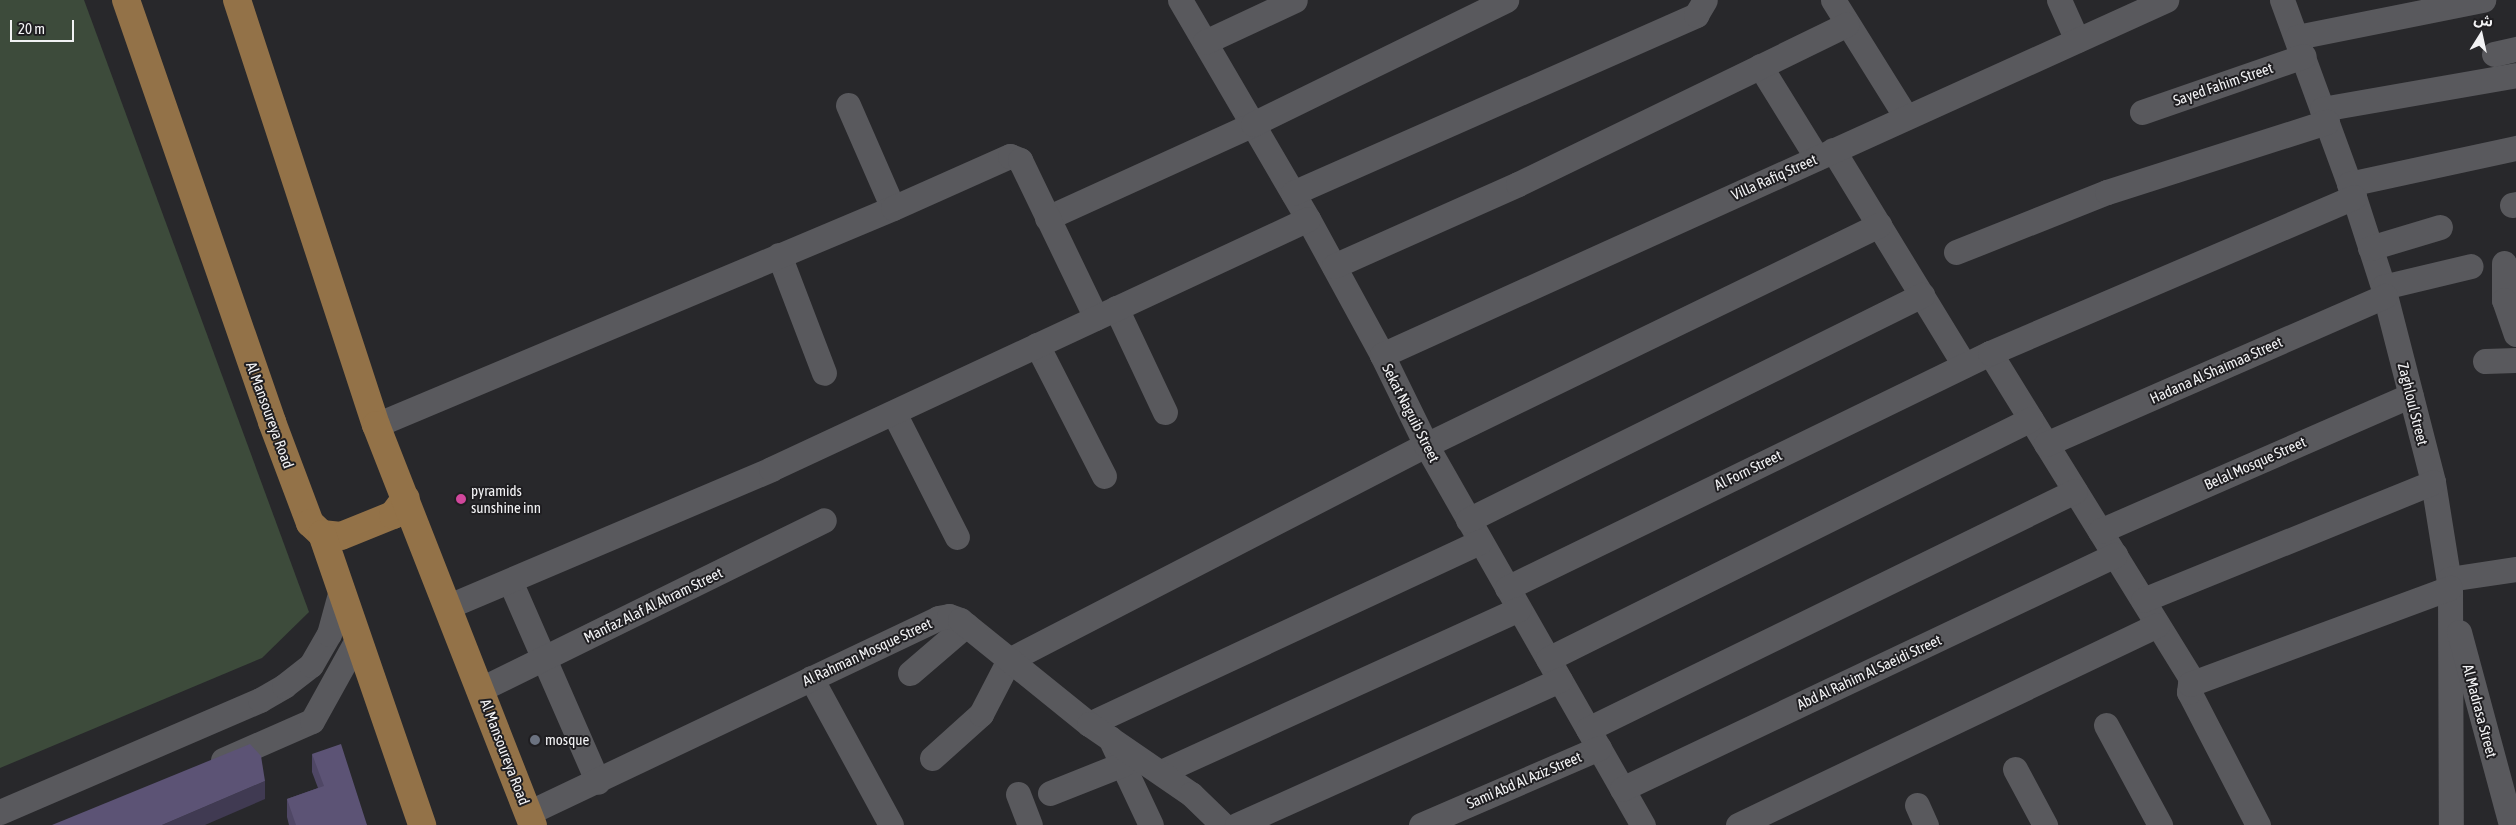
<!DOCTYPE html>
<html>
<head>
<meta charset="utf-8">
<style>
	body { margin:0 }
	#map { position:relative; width:2516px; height:825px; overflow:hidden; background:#28282b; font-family:"Asap Condensed","Noto Sans Arabic",sans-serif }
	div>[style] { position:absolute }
	.green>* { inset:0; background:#3d4b3b }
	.minor>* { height:25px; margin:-12.5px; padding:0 12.5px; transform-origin:12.5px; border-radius:12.5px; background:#59595d }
	.major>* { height:28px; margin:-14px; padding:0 14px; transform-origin:14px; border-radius:14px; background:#937248 }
	.wall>* { inset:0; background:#4f4765 }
	.shaded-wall>* { inset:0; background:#403a52 }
	.building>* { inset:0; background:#5c5375 }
	.dots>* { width:14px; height:14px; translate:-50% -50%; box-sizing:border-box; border:2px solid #1f1e21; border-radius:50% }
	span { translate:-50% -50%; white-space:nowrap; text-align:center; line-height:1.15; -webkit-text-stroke:4px #1f1e21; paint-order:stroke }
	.street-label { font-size:15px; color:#f2f2f4 }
	.poi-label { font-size:15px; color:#f2f2f4 }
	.left { translate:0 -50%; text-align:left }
	.north { position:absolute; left:2456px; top:10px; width:50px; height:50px; -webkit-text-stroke:4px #1f1e21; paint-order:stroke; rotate:10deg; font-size:14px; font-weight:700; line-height:20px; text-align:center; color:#f2f2f4 }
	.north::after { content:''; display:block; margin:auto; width:18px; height:22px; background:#f2f2f4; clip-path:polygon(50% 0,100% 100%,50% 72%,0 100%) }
	.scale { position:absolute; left:10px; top:20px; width:64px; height:22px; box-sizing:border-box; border:2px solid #f2f2f4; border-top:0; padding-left:6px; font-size:15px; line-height:18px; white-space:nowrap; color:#f2f2f4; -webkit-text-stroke:4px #1f1e21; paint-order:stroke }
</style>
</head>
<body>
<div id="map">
	<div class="green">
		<i style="clip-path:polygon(0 0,84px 0,309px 612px,262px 658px,0 768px)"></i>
	</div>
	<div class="minor">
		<i style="left:1180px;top:0;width:254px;rotate:59.7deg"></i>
		<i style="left:1308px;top:219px;width:155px;rotate:61.4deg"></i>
		<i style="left:1382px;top:355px;width:100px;rotate:63.9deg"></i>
		<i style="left:1426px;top:445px;width:438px;rotate:60.3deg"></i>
		<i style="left:1833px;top:0;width:138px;rotate:58deg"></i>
		<i style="left:2059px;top:0;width:44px;rotate:65.8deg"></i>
		<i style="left:2282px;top:0;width:210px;rotate:69.9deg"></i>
		<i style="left:2354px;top:197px;width:95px;rotate:72.1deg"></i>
		<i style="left:2383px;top:287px;width:201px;rotate:75.6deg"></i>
		<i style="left:2433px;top:482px;width:107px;rotate:80.9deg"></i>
		<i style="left:2450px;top:588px;width:237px;rotate:89.8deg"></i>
		<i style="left:2297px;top:37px;width:190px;rotate:-11.3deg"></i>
		<i style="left:1205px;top:42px;width:99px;rotate:-25deg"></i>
		<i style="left:2494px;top:54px;width:23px;rotate:-13deg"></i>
		<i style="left:1760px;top:66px;width:108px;rotate:58.2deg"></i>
		<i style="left:848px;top:105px;width:112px;rotate:66.4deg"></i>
		<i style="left:2322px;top:109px;width:197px;rotate:-9.9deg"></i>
		<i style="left:2142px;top:112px;width:171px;rotate:-19.1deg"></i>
		<i style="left:1833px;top:150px;width:252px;rotate:58.6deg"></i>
		<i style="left:2349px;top:184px;width:171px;rotate:-12.2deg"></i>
		<i style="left:1293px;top:193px;width:441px;rotate:-23.8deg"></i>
		<i style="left:1696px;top:15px;width:17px;rotate:-59deg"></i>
		<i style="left:2512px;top:205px;width:4px;rotate:-14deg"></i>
		<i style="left:1047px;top:218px;width:226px;rotate:-24.5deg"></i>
		<i style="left:1253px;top:124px;width:282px;rotate:-26.1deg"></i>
		<i style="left:2370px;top:248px;width:73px;rotate:-16.7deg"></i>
		<i style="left:1956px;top:252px;width:162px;rotate:-21.7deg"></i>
		<i style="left:2107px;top:192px;width:231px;rotate:-17.7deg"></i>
		<i style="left:779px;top:255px;width:126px;rotate:69.1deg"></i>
		<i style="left:2504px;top:263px;width:37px;rotate:90deg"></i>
		<i style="left:2504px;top:300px;width:36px;rotate:71deg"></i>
		<i style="left:1334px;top:266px;width:201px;rotate:-24deg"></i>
		<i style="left:1518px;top:184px;width:365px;rotate:-25.9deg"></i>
		<i style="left:2383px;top:287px;width:90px;rotate:-13.4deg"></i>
		<i style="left:1116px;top:308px;width:115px;rotate:64.8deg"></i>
		<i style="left:1037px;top:345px;width:147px;rotate:62.9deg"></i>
		<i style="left:1990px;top:353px;width:387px;rotate:58.3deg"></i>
		<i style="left:1382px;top:355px;width:861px;rotate:-24.36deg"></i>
		<i style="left:2485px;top:361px;width:31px;rotate:-2deg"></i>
		<i style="left:894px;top:413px;width:139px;rotate:63.1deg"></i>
		<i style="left:376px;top:425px;width:561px;rotate:-22.77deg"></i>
		<i style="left:893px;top:208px;width:128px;rotate:-24deg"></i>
		<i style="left:1010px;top:156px;width:11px;rotate:22deg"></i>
		<i style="left:1020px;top:160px;width:175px;rotate:64.3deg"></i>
		<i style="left:2046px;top:444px;width:370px;rotate:-23.6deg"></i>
		<i style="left:1468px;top:520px;width:507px;rotate:-26.36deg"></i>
		<i style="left:2100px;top:531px;width:339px;rotate:-23.6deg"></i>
		<i style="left:2449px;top:579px;width:68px;rotate:-8.5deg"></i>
		<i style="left:510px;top:581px;width:219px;rotate:66.4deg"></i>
		<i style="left:1507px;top:588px;width:537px;rotate:-25.94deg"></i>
		<i style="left:1990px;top:353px;width:396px;rotate:-23.2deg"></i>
		<i style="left:2143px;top:600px;width:313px;rotate:-22.1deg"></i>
		<i style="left:449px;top:606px;width:350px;rotate:-23deg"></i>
		<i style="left:771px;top:469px;width:592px;rotate:-24.96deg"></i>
		<i style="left:2459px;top:632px;width:200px;rotate:74.9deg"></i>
		<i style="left:1548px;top:659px;width:539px;rotate:-26.42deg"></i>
		<i style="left:910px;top:673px;width:74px;rotate:-40.6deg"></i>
		<i style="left:811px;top:678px;width:167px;rotate:61.4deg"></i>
		<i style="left:481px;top:689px;width:382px;rotate:-26.2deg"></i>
		<i style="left:1089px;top:724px;width:431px;rotate:-25deg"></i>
		<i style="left:2106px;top:725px;width:114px;rotate:61.6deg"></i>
		<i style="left:1588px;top:729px;width:542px;rotate:-26.05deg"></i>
		<i style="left:1110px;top:738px;width:96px;rotate:64.8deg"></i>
		<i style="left:932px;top:758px;width:66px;rotate:-41.9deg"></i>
		<i style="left:981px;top:714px;width:61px;rotate:-62.6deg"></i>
		<i style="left:1009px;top:660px;width:469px;rotate:-27.3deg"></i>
		<i style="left:1426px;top:445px;width:504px;rotate:-25.9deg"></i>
		<i style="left:223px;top:760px;width:97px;rotate:-23.7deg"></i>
		<i style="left:312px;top:721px;width:95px;rotate:-61deg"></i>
		<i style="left:2015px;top:769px;width:64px;rotate:61.8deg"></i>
		<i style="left:1161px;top:772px;width:393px;rotate:-24.5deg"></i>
		<i style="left:1622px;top:789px;width:546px;rotate:-25.39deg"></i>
		<i style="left:1050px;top:793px;width:79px;rotate:-21.7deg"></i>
		<i style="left:1018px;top:794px;width:33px;rotate:69deg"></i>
		<i style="left:1917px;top:805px;width:22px;rotate:66deg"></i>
		<i style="left:0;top:812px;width:283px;rotate:-23.3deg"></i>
		<i style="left:260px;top:700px;width:28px;rotate:-30deg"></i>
		<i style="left:284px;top:686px;width:34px;rotate:-38deg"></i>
		<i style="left:311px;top:665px;width:36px;rotate:-60deg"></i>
		<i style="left:329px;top:634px;width:46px;rotate:-74.7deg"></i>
		<i style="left:528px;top:813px;width:454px;rotate:-25.4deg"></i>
		<i style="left:938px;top:618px;width:11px;rotate:-10deg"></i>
		<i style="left:949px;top:616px;width:12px;rotate:20deg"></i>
		<i style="left:960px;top:620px;width:166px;rotate:38.9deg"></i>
		<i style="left:1089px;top:724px;width:124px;rotate:34.5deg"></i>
		<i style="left:1191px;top:794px;width:45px;rotate:44.1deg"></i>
		<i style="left:1237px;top:825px;width:354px;rotate:-24.2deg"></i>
		<i style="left:1421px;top:825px;width:194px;rotate:-23.4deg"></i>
		<i style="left:1738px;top:825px;width:464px;rotate:-25.5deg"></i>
		<i style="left:2258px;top:825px;width:150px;rotate:-117.4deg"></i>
		<i style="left:2189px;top:692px;width:8px;rotate:-83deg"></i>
		<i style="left:2190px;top:684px;width:277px;rotate:-20.3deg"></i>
	</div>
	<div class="major">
		<i style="left:126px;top:0;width:447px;rotate:70.9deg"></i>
		<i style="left:272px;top:422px;width:108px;rotate:69.4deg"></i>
		<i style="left:310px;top:523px;width:16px;rotate:43deg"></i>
		<i style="left:322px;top:534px;width:19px;rotate:6deg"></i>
		<i style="left:341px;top:536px;width:56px;rotate:-22deg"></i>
		<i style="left:393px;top:515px;width:21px;rotate:-53deg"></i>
		<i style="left:237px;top:0;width:447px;rotate:71.9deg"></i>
		<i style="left:376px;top:425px;width:430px;rotate:68.6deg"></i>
		<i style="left:322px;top:534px;width:308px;rotate:71deg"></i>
	</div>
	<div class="wall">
		<i style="clip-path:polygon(312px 754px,367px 825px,289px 825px,287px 817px,287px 799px,318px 788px,312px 772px)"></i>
	</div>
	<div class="shaded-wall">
		<i style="clip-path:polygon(265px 781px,265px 799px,205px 825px,162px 825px)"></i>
	</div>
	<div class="building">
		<i style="clip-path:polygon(250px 744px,261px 756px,265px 781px,162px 825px,52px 825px)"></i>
		<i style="clip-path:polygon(341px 744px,367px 825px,296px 825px,287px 799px,324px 786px,312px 754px)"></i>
	</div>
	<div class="dots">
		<i style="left:461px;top:499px;background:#d1479c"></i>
		<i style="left:535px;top:740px;background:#6b7280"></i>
	</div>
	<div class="street-label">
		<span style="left:2223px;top:84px;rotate:-19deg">Sayed Fahim Street</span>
		<span style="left:1774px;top:177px;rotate:-24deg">Villa Rafiq Street</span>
		<span style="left:2216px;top:370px;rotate:-24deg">Hadana Al Shaimaa Street</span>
		<span style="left:2413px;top:404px;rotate:76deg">Zaghloul Street</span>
		<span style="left:1411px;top:413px;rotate:63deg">Sekat Naguib Street</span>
		<span style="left:270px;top:415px;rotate:70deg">Al Mansoureya Road</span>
		<span style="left:2255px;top:463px;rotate:-24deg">Belal Mosque Street</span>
		<span style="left:1748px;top:470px;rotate:-26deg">Al Forn Street</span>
		<span style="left:653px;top:605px;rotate:-26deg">Manfaz Alaf Al Ahram Street</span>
		<span style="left:867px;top:652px;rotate:-25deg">Al Rahman Mosque Street</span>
		<span style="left:1869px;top:672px;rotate:-25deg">Abd Al Rahim Al Saeidi Street</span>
		<span style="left:2480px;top:711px;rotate:75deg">Al Madrasa Street</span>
		<span style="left:505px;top:752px;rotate:69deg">Al Mansoureya Road</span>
		<span style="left:1524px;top:780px;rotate:-23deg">Sami Abd Al Aziz Street</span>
	</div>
	<div class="poi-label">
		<span class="left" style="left:471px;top:499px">pyramids<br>sunshine inn</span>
		<span class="left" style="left:545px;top:740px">mosque</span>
	</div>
	<div class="north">ش</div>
	<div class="scale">20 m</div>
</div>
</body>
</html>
